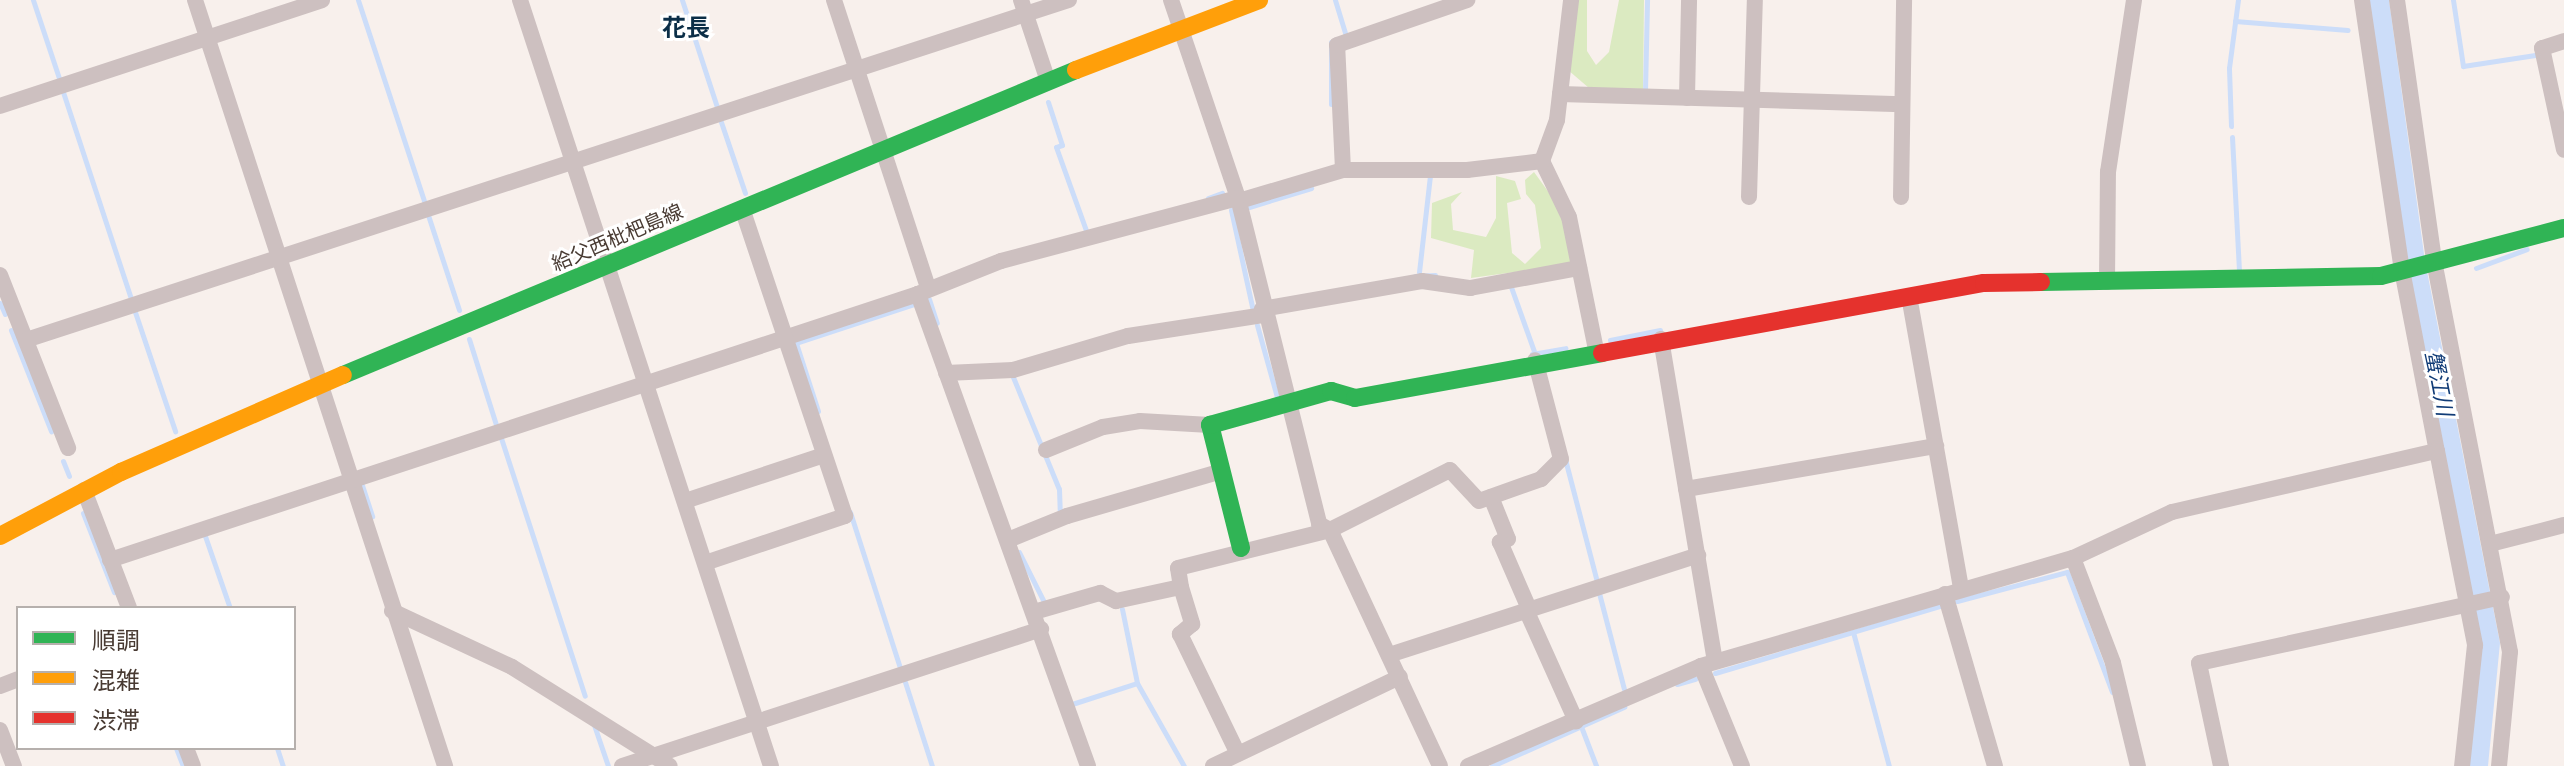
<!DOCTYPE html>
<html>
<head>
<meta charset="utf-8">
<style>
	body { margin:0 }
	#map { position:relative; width:2564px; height:766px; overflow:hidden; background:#f8f0ec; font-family:"Open Sans","Noto Sans JP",sans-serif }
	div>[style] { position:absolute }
	.green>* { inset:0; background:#dbeac1 }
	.water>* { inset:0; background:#ccddf9 }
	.stream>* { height:5px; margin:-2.5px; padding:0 2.5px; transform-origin:2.5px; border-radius:2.5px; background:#ccddf9 }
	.street>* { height:16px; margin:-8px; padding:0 8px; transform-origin:8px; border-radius:8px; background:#cdc0c0 }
	.fast>* { height:18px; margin:-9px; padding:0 9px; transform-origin:9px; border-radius:9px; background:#30b455 }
	.slow>* { height:18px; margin:-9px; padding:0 9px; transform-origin:9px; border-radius:9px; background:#ff9f0a }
	.jam>* { height:18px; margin:-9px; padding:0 9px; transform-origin:9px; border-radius:9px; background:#e5322d }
	span { translate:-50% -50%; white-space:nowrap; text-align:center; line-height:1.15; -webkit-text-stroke:6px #fff; paint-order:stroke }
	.street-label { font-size:20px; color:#483a32 }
	.water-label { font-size:22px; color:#113c77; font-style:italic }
	.quarter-label { font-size:24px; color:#0b2e47; font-weight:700 }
	.legend { position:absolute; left:16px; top:606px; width:280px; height:144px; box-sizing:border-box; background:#fff; border:2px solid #b6b0ad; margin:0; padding:10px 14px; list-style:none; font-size:24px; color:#483a32 }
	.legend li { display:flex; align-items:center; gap:16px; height:40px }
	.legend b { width:40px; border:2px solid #b6b0ad }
</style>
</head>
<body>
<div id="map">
	<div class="green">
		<i style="clip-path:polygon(1575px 0,1587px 0,1587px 51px,1596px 65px,1609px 52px,1619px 0,1644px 0,1643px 89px,1589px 88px,1568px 70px)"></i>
		<i style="clip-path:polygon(1534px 172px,1560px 208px,1572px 264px,1471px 278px,1474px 250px,1431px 238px,1432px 203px,1462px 192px,1451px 204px,1453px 230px,1486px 237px,1496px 218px,1496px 176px,1515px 181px,1521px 199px,1507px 203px,1512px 253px,1525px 264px,1541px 248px,1535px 205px,1526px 194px,1525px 180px)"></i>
	</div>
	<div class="water">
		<i style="clip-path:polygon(2369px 0,2389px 0,2425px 261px,2500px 643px,2488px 766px,2468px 766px,2481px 645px,2408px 277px)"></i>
	</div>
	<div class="stream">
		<i style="left:33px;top:0;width:82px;rotate:71.6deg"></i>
		<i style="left:358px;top:0;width:215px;rotate:71.8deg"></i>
		<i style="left:682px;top:0;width:116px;rotate:71.9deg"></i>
		<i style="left:1335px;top:0;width:37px;rotate:73deg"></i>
		<i style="left:2453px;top:0;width:67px;rotate:81.4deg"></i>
		<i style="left:2463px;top:66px;width:73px;rotate:-8.7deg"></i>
		<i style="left:2235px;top:21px;width:113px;rotate:4.6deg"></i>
		<i style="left:1331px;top:42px;width:62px;rotate:90deg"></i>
		<i style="left:1645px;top:91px;width:91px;rotate:-88.7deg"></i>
		<i style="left:63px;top:92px;width:218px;rotate:71.8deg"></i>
		<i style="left:1048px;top:102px;width:45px;rotate:72deg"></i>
		<i style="left:1062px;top:145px;width:6px;rotate:162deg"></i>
		<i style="left:1056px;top:147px;width:91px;rotate:70.2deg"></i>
		<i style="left:720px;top:119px;width:78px;rotate:71.3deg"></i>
		<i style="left:2231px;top:126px;width:58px;rotate:-92deg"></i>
		<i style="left:2229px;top:68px;width:69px;rotate:-82.5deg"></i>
		<i style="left:2232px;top:137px;width:134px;rotate:87deg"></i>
		<i style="left:1208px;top:198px;width:15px;rotate:-20deg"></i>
		<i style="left:1249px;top:207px;width:65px;rotate:-17deg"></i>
		<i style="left:1231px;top:210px;width:103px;rotate:77.7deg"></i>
		<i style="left:428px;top:215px;width:100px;rotate:71.9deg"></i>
		<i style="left:2476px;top:268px;width:54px;rotate:-20.4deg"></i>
		<i style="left:1419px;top:272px;width:98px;rotate:-83.5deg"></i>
		<i style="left:1415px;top:276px;width:20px;rotate:-3deg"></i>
		<i style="left:1511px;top:287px;width:71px;rotate:70.3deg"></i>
		<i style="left:929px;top:299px;width:25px;rotate:72deg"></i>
		<i style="left:0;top:303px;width:12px;rotate:66deg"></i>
		<i style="left:135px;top:312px;width:126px;rotate:71.4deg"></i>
		<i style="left:1257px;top:325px;width:75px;rotate:74.5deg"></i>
		<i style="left:11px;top:330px;width:109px;rotate:68.4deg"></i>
		<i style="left:469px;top:339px;width:93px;rotate:72.5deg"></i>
		<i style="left:1610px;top:340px;width:51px;rotate:-11.3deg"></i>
		<i style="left:1532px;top:354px;width:34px;rotate:-10deg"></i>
		<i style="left:1013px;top:377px;width:121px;rotate:67.7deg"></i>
		<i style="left:1059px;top:489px;width:24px;rotate:88deg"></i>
		<i style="left:818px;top:411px;width:71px;rotate:-107.9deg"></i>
		<i style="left:796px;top:343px;width:124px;rotate:-18.3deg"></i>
		<i style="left:501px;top:438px;width:271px;rotate:72deg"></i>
		<i style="left:1565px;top:459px;width:127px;rotate:75.4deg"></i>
		<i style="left:63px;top:461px;width:16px;rotate:68deg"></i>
		<i style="left:362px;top:485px;width:33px;rotate:72deg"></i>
		<i style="left:850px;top:512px;width:164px;rotate:72.2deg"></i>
		<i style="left:83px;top:513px;width:85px;rotate:68.6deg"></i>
		<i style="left:205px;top:536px;width:76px;rotate:70.9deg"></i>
		<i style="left:1019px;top:552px;width:56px;rotate:63.4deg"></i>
		<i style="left:1599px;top:593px;width:99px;rotate:75.4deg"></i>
		<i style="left:1957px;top:601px;width:114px;rotate:-14.8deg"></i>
		<i style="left:2067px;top:572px;width:128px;rotate:69.4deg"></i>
		<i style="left:1122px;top:609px;width:76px;rotate:78.5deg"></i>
		<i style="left:1137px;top:683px;width:95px;rotate:60.5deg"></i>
		<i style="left:1853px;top:632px;width:139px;rotate:75deg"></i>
		<i style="left:1715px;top:673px;width:235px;rotate:-16.6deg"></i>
		<i style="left:905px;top:682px;width:88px;rotate:72.2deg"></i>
		<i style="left:1677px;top:684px;width:19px;rotate:-16deg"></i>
		<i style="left:1072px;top:704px;width:68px;rotate:-17.9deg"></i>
		<i style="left:594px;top:725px;width:43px;rotate:71.1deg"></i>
		<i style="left:1582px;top:729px;width:40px;rotate:69deg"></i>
		<i style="left:176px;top:748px;width:19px;rotate:69deg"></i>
		<i style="left:277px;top:748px;width:19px;rotate:72deg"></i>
		<i style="left:1492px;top:766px;width:145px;rotate:-24.1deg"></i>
	</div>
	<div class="street">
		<i style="left:195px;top:0;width:806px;rotate:71.92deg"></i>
		<i style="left:520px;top:0;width:806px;rotate:71.86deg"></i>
		<i style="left:834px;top:0;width:303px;rotate:71.9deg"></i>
		<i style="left:1021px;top:0;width:85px;rotate:71.6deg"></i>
		<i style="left:1171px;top:0;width:209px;rotate:71.3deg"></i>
		<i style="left:1238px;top:198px;width:336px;rotate:76deg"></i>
		<i style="left:1319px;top:524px;width:13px;rotate:29deg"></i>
		<i style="left:1330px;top:530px;width:260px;rotate:65deg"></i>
		<i style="left:2362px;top:0;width:273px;rotate:81.6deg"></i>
		<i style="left:2402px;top:270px;width:184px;rotate:79.1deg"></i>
		<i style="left:2397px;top:0;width:269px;rotate:81.9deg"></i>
		<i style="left:2435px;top:266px;width:393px;rotate:79deg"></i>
		<i style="left:2510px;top:652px;width:115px;rotate:95.5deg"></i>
		<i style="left:2564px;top:41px;width:23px;rotate:162deg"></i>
		<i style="left:2542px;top:48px;width:104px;rotate:77.8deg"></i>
		<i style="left:1560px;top:94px;width:342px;rotate:1.7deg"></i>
		<i style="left:1687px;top:98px;width:98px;rotate:-88.8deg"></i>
		<i style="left:0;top:106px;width:339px;rotate:-18.2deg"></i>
		<i style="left:1542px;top:161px;width:62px;rotate:64.3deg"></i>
		<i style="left:1569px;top:217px;width:136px;rotate:78.5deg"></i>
		<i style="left:1343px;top:170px;width:125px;rotate:-92.7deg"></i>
		<i style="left:1337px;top:45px;width:138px;rotate:-19.1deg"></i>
		<i style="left:1749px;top:197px;width:197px;rotate:-88.3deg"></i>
		<i style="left:1901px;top:197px;width:197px;rotate:-89.1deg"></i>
		<i style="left:1239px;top:201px;width:109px;rotate:-16.6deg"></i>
		<i style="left:1343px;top:170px;width:124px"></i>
		<i style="left:1467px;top:170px;width:76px;rotate:-6.8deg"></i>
		<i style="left:1542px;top:161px;width:44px;rotate:-69.9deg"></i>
		<i style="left:1557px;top:120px;width:121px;rotate:-83.3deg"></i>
		<i style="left:0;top:275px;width:186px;rotate:68.5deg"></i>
		<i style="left:2107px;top:282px;width:110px;rotate:-89.5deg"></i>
		<i style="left:2108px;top:172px;width:174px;rotate:-81.4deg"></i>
		<i style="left:1909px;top:296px;width:298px;rotate:79.9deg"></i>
		<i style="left:1262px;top:309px;width:162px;rotate:-9.9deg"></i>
		<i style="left:1422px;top:281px;width:49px;rotate:8.3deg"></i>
		<i style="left:1470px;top:288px;width:111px;rotate:-10.4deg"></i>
		<i style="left:1661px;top:339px;width:326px;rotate:80.5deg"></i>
		<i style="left:26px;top:340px;width:1097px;rotate:-18.06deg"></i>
		<i style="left:946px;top:373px;width:67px;rotate:-2.6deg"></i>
		<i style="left:1013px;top:370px;width:120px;rotate:-16.5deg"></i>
		<i style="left:1128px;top:336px;width:138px;rotate:-8.8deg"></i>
		<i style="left:1046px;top:450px;width:61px;rotate:-22deg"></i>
		<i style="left:1103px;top:427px;width:37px;rotate:-9deg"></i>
		<i style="left:1140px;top:421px;width:70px;rotate:3.3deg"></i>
		<i style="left:1686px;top:489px;width:254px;rotate:-9.8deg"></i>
		<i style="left:84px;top:490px;width:126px;rotate:69.1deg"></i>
		<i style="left:1491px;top:497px;width:45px;rotate:68deg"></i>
		<i style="left:1508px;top:539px;width:9px;rotate:159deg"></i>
		<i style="left:1500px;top:542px;width:75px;rotate:66.5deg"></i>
		<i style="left:685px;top:501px;width:146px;rotate:-18.3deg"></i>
		<i style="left:1008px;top:540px;width:64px;rotate:-22.1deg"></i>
		<i style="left:1067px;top:516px;width:161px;rotate:-16.2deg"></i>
		<i style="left:2490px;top:544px;width:76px;rotate:-14.4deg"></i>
		<i style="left:2073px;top:558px;width:109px;rotate:-24.9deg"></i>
		<i style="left:2172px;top:512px;width:272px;rotate:-13deg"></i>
		<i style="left:2437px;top:451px;width:198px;rotate:78.9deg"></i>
		<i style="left:2475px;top:645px;width:122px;rotate:96.1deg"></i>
		<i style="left:110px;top:560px;width:851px;rotate:-18.22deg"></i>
		<i style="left:705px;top:563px;width:148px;rotate:-18.6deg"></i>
		<i style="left:845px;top:516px;width:324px;rotate:-108.5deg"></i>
		<i style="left:1181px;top:587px;width:39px;rotate:73deg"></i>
		<i style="left:1192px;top:624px;width:16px;rotate:140deg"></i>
		<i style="left:1180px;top:634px;width:133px;rotate:64.2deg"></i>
		<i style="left:1945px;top:594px;width:179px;rotate:73.8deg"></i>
		<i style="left:392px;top:611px;width:132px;rotate:25deg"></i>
		<i style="left:512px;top:667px;width:186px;rotate:32.1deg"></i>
		<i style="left:1034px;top:612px;width:69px;rotate:-16.1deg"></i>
		<i style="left:1100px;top:593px;width:18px;rotate:27deg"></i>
		<i style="left:1116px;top:601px;width:66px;rotate:-12.2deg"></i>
		<i style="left:1181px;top:587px;width:19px;rotate:-99deg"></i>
		<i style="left:1178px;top:568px;width:157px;rotate:-14deg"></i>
		<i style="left:1330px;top:530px;width:134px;rotate:-26.6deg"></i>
		<i style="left:1450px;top:470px;width:42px;rotate:46.9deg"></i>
		<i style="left:1479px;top:501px;width:66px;rotate:-19.5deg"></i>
		<i style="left:1541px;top:479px;width:28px;rotate:-45deg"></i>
		<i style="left:1561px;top:459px;width:102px;rotate:-104.7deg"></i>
		<i style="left:1527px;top:612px;width:120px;rotate:65.8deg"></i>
		<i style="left:1389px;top:655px;width:325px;rotate:-17.9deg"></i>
		<i style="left:1701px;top:666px;width:108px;rotate:67.7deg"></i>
		<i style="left:0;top:686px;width:19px;rotate:-21deg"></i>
		<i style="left:0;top:730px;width:39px;rotate:69deg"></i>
		<i style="left:186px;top:748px;width:19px;rotate:69deg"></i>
		<i style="left:622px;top:766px;width:441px;rotate:-18.1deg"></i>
		<i style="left:1088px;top:766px;width:502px;rotate:-109.81deg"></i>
		<i style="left:918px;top:294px;width:89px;rotate:-21.7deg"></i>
		<i style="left:1001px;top:261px;width:245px;rotate:-14.9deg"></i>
		<i style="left:1213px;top:766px;width:207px;rotate:-25.5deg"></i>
		<i style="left:1468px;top:766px;width:254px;rotate:-23.2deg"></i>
		<i style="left:1701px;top:666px;width:387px;rotate:-16.2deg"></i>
		<i style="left:2073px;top:558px;width:112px;rotate:69.1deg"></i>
		<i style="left:2113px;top:663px;width:106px;rotate:76.4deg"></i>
		<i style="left:2221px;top:766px;width:105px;rotate:-102.1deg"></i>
		<i style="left:2199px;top:663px;width:310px;rotate:-12.3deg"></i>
	</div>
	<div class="fast">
		<i style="left:2041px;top:282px;width:340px;rotate:-1deg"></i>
		<i style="left:2381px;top:276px;width:189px;rotate:-14.7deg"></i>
		<i style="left:343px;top:375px;width:794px;rotate:-22.59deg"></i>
		<i style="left:1241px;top:548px;width:127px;rotate:-104.1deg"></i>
		<i style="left:1210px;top:425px;width:126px;rotate:-15.7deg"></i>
		<i style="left:1331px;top:391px;width:25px;rotate:16deg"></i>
		<i style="left:1355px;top:398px;width:251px;rotate:-10.3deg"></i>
	</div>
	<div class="slow">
		<i style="left:1076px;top:70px;width:196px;rotate:-20.9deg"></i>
		<i style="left:0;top:536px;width:137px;rotate:-27.9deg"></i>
		<i style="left:121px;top:472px;width:242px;rotate:-23.6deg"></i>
	</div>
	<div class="jam">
		<i style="left:1602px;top:353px;width:388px;rotate:-10.4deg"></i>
		<i style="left:1984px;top:283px;width:57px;rotate:-1deg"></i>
	</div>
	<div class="street-label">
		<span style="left:617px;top:237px;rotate:-23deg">給父西枇杷島線</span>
	</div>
	<div class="water-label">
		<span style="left:2440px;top:383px;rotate:79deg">蟹江川</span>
	</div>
	<div class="quarter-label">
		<span style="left:686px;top:27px">花長</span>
	</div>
	<ul class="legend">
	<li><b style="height:10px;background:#30b455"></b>順調</li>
	<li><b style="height:10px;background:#ff9f0a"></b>混雑</li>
	<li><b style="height:10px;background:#e5322d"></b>渋滞</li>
	</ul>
</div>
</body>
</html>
